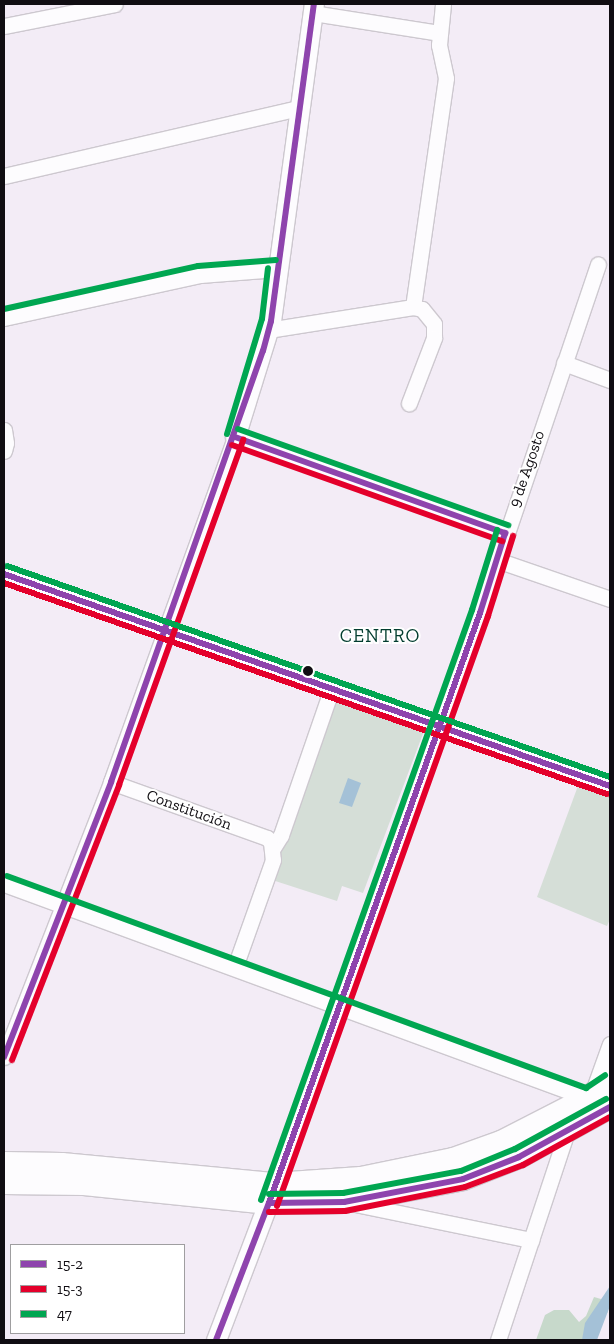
<!DOCTYPE html>
<html>
<head>
<meta charset="utf-8">
<style>
	body { margin:0 }
	#map { position:relative; width:614px; height:1344px; overflow:hidden; background:#f3ecf6; font-family:"Zilla Slab",serif }
	div>[style] { position:absolute }
	.green>* { inset:0; background:#d5ded7 }
	.forest>* { inset:0; background:#c7d9cb }
	.water>* { inset:0; background:#a4c1d7 }
	.roads { filter:drop-shadow(1px 0 #cdc8cf) drop-shadow(-1px 0 #cdc8cf) drop-shadow(0 1px #cdc8cf) drop-shadow(0 -1px #cdc8cf) }
	.minor>* { height:15px; margin:-7.5px; padding:0 7.5px; transform-origin:7.5px; border-radius:7.5px; background:#fdfcfe }
	.major>* { height:19px; margin:-9.5px; padding:0 9.5px; transform-origin:9.5px; border-radius:9.5px; background:#fdfcfe }
	.highway>* { height:22px; margin:-11px; padding:0 11px; transform-origin:11px; border-radius:11px; background:#fdfcfe }
	.bus-1>* { height:6px; margin:-3px; padding:0 3px; transform-origin:3px; border-radius:3px; background:#8e44ad }
	.bus-2>* { height:6px; margin:-3px; padding:0 3px; transform-origin:3px; border-radius:3px; background:#e4002b }
	.bus-3>* { height:6px; margin:-3px; padding:0 3px; transform-origin:3px; border-radius:3px; background:#00a651 }
	.dots>* { width:14px; height:14px; translate:-50% -50%; box-sizing:border-box; border:2px solid #fff; border-radius:50% }
	span { translate:-50% -50%; white-space:nowrap; text-align:center; line-height:1.15; -webkit-text-stroke:4px #fff; paint-order:stroke }
	.street-label { font-size:16px; color:#100d12 }
	.quarter-label { font-size:19px; color:#023c2f; letter-spacing:1px }
	.frame { position:absolute; inset:0; border:5px solid #100d12; pointer-events:none }
	.legend { position:absolute; left:10px; top:1244px; width:175px; height:90px; box-sizing:border-box; background:#fff; border:1px solid #9f9ea0; margin:0; padding:6px 9px; list-style:none; font-size:15px; color:#100d12 }
	.legend li { display:flex; align-items:center; gap:10px; height:25px }
	.legend b { width:25px; border:1px solid #9f9ea0 }
</style>
</head>
<body>
<div id="map">
	<div class="green">
		<i style="clip-path:polygon(331px 698px,424px 731px,363px 893px,342px 886px,337px 901px,266px 878px)"></i>
		<i style="clip-path:polygon(582px 775px,610px 787px,610px 919px,607px 926px,537px 897px)"></i>
	</div>
	<div class="forest">
		<i style="clip-path:polygon(594px 1297px,608px 1301px,608px 1312px,584px 1340px,536px 1340px,545px 1315px,554px 1310px,569px 1310px,579px 1322px,586px 1316px)"></i>
	</div>
	<div class="water">
		<i style="clip-path:polygon(348px 778px,361px 783px,352px 807px,339px 803px)"></i>
		<i style="clip-path:polygon(610px 1286px,610px 1306px,597px 1340px,582px 1340px,585px 1323px)"></i>
	</div>
	<div class="roads">
		<div class="minor">
			<i style="left:313px;top:13px;width:128px;rotate:9deg"></i>
			<i style="left:4px;top:26px;width:113px;rotate:-11.2deg"></i>
			<i style="left:4px;top:176px;width:303px;rotate:-13deg"></i>
			<i style="left:413px;top:307px;width:231px;rotate:-81.8deg"></i>
			<i style="left:446px;top:78px;width:34px;rotate:-102deg"></i>
			<i style="left:439px;top:45px;width:41px;rotate:-84.4deg"></i>
			<i style="left:4px;top:318px;width:201px;rotate:-12.4deg"></i>
			<i style="left:200px;top:275px;width:77px;rotate:-4.5deg"></i>
			<i style="left:268px;top:330px;width:147px;rotate:-9deg"></i>
			<i style="left:413px;top:307px;width:9px;rotate:13deg"></i>
			<i style="left:422px;top:309px;width:19px;rotate:51deg"></i>
			<i style="left:434px;top:324px;width:14px;rotate:90deg"></i>
			<i style="left:434px;top:338px;width:70px;rotate:111deg"></i>
			<i style="left:564px;top:363px;width:49px;rotate:20.3deg"></i>
			<i style="left:4px;top:430px;width:13px;rotate:81deg"></i>
			<i style="left:6px;top:443px;width:8px;rotate:104deg"></i>
			<i style="left:497px;top:560px;width:120px;rotate:19deg"></i>
			<i style="left:4px;top:574px;width:642px;rotate:19.28deg"></i>
			<i style="left:111px;top:782px;width:166px;rotate:19.7deg"></i>
			<i style="left:267px;top:838px;width:6px;rotate:45deg"></i>
			<i style="left:271px;top:842px;width:18px;rotate:84deg"></i>
			<i style="left:273px;top:860px;width:114px;rotate:109.6deg"></i>
			<i style="left:273px;top:848px;width:15px;rotate:-58deg"></i>
			<i style="left:281px;top:835px;width:156px;rotate:-70.9deg"></i>
			<i style="left:4px;top:884px;width:621px;rotate:20.16deg"></i>
			<i style="left:4px;top:1057px;width:295px;rotate:-68.7deg"></i>
			<i style="left:111px;top:782px;width:367px;rotate:-70.2deg"></i>
			<i style="left:235px;top:437px;width:287px;rotate:19.6deg"></i>
			<i style="left:592px;top:1094px;width:53px;rotate:-70.2deg"></i>
			<i style="left:275px;top:1184px;width:607px;rotate:-70.25deg"></i>
			<i style="left:480px;top:613px;width:368px;rotate:-71.3deg"></i>
			<i style="left:355px;top:1204px;width:180px;rotate:11.6deg"></i>
			<i style="left:498px;top:1340px;width:220px;rotate:-71.7deg"></i>
		</div>
		<div class="major">
			<i style="left:235px;top:437px;width:121px;rotate:-72.8deg"></i>
			<i style="left:271px;top:321px;width:320px;rotate:-82.3deg"></i>
			<i style="left:216px;top:1340px;width:160px;rotate:-69.2deg"></i>
		</div>
		<div class="highway">
			<i style="left:4px;top:1163px;width:58px;rotate:1deg"></i>
			<i style="left:62px;top:1164px;width:214px;rotate:5.4deg"></i>
			<i style="left:275px;top:1184px;width:86px;rotate:-4deg"></i>
			<i style="left:361px;top:1178px;width:94px;rotate:-11.7deg"></i>
			<i style="left:453px;top:1159px;width:51px;rotate:-19.5deg"></i>
			<i style="left:501px;top:1142px;width:97px;rotate:-27.1deg"></i>
			<i style="left:587px;top:1098px;width:28px;rotate:-35deg"></i>
			<i style="left:4px;top:1183px;width:80px;rotate:0.7deg"></i>
			<i style="left:84px;top:1184px;width:186px;rotate:5.9deg"></i>
			<i style="left:269px;top:1203px;width:75px;rotate:-0.8deg"></i>
			<i style="left:344px;top:1202px;width:121px;rotate:-10.9deg"></i>
			<i style="left:463px;top:1179px;width:60px;rotate:-21.4deg"></i>
			<i style="left:519px;top:1157px;width:104px;rotate:-28.8deg"></i>
		</div>
	</div>
	<div class="bus-1">
		<i style="left:235px;top:437px;width:287px;rotate:19.6deg"></i>
		<i style="left:4px;top:574px;width:642px;rotate:19.28deg"></i>
		<i style="left:4px;top:1057px;width:295px;rotate:-68.7deg"></i>
		<i style="left:111px;top:782px;width:457px;rotate:-70.6deg"></i>
		<i style="left:263px;top:351px;width:31px;rotate:-75deg"></i>
		<i style="left:271px;top:321px;width:320px;rotate:-82.3deg"></i>
		<i style="left:269px;top:1203px;width:75px;rotate:-0.8deg"></i>
		<i style="left:344px;top:1202px;width:121px;rotate:-10.9deg"></i>
		<i style="left:463px;top:1179px;width:60px;rotate:-21.4deg"></i>
		<i style="left:519px;top:1157px;width:104px;rotate:-28.8deg"></i>
		<i style="left:216px;top:1340px;width:147px;rotate:-68.9deg"></i>
		<i style="left:269px;top:1203px;width:627px;rotate:-70.32deg"></i>
		<i style="left:480px;top:613px;width:84px;rotate:-72.6deg"></i>
	</div>
	<div class="bus-2">
		<i style="left:232px;top:445px;width:287px;rotate:19.6deg"></i>
		<i style="left:4px;top:583px;width:639px;rotate:19.29deg"></i>
		<i style="left:12px;top:1060px;width:295px;rotate:-68.7deg"></i>
		<i style="left:119px;top:785px;width:367px;rotate:-70.2deg"></i>
		<i style="left:277px;top:1206px;width:627px;rotate:-70.32deg"></i>
		<i style="left:488px;top:616px;width:84px;rotate:-72.6deg"></i>
		<i style="left:269px;top:1212px;width:76px;rotate:-0.8deg"></i>
		<i style="left:345px;top:1211px;width:122px;rotate:-11.3deg"></i>
		<i style="left:465px;top:1187px;width:62px;rotate:-20.8deg"></i>
		<i style="left:523px;top:1165px;width:99px;rotate:-28.9deg"></i>
	</div>
	<div class="bus-3">
		<i style="left:4px;top:309px;width:199px;rotate:-12.5deg"></i>
		<i style="left:198px;top:266px;width:78px;rotate:-4.4deg"></i>
		<i style="left:238px;top:429px;width:287px;rotate:19.6deg"></i>
		<i style="left:227px;top:434px;width:120px;rotate:-73.1deg"></i>
		<i style="left:262px;top:319px;width:51px;rotate:-83.3deg"></i>
		<i style="left:7px;top:566px;width:639px;rotate:19.29deg"></i>
		<i style="left:7px;top:876px;width:617px;rotate:20.11deg"></i>
		<i style="left:586px;top:1088px;width:23px;rotate:-34deg"></i>
		<i style="left:269px;top:1194px;width:74px;rotate:-0.8deg"></i>
		<i style="left:343px;top:1193px;width:120px;rotate:-10.6deg"></i>
		<i style="left:461px;top:1171px;width:58px;rotate:-22.2deg"></i>
		<i style="left:515px;top:1149px;width:104px;rotate:-28.8deg"></i>
		<i style="left:261px;top:1200px;width:627px;rotate:-70.32deg"></i>
		<i style="left:472px;top:610px;width:84px;rotate:-72.6deg"></i>
	</div>
	<div class="dots">
		<i style="left:308px;top:671px;background:#100d12"></i>
	</div>
	<div class="street-label">
		<span style="left:527px;top:469px;rotate:-71deg">9 de Agosto</span>
		<span style="left:189px;top:810px;rotate:20deg">Constitución</span>
	</div>
	<div class="quarter-label">
		<span style="left:380px;top:636px">CENTRO</span>
	</div>
	<div class="frame"></div>
	<ul class="legend">
	<li><b style="height:6px;background:#8e44ad"></b>15-2</li>
	<li><b style="height:6px;background:#e4002b"></b>15-3</li>
	<li><b style="height:6px;background:#00a651"></b>47</li>
	</ul>
</div>
</body>
</html>
